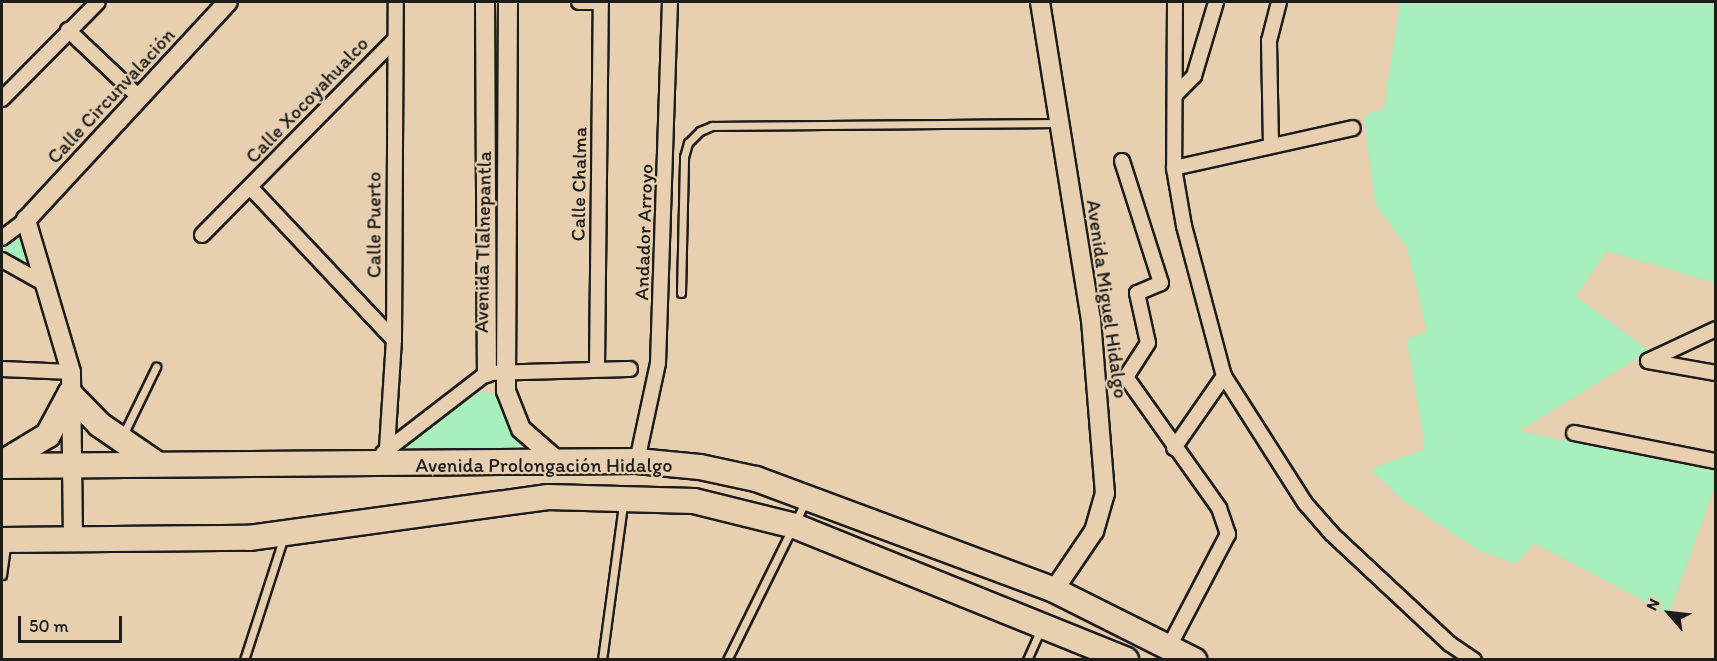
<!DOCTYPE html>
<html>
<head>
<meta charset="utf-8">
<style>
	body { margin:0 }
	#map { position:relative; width:1717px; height:661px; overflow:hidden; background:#e7cfaf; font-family:Itim,sans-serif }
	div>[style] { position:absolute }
	.green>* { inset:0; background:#a7efbd }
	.roads { filter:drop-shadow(2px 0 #1c1c1c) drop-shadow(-2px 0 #1c1c1c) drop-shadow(0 2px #1c1c1c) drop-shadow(0 -2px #1c1c1c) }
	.lane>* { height:7px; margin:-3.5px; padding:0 3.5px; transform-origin:3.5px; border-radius:3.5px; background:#e7cfaf }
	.street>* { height:14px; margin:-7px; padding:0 7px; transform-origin:7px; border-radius:7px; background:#e7cfaf }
	.secondary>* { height:18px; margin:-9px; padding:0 9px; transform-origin:9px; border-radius:9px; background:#e7cfaf }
	.highway>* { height:24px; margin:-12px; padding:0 12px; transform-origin:12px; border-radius:12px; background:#e7cfaf }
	span { translate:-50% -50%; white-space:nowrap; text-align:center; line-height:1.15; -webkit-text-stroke:4.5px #e7cfaf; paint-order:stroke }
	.street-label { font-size:20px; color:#1c1c1c }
	.frame { position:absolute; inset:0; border:3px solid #1c1c1c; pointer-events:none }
	.north { position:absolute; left:1639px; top:583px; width:60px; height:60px; -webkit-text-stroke:4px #e7cfaf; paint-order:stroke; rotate:298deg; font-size:16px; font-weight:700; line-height:24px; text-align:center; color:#1c1c1c }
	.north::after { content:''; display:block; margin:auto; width:21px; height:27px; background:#1c1c1c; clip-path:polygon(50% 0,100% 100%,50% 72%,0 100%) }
	.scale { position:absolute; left:18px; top:616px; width:104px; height:27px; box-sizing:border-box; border:3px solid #1c1c1c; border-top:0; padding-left:8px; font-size:18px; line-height:21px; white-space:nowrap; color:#1c1c1c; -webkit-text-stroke:4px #e7cfaf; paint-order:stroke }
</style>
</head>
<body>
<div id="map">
	<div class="green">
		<i style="clip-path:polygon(1400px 2px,1715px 2px,1715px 283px,1607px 251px,1576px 296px,1649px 351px,1519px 431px,1715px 471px,1715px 486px,1669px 614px,1534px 543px,1516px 564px,1478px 550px,1404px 501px,1370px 469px,1425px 449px,1407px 340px,1427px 331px,1407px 248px,1375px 203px,1364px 116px,1384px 108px)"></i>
		<i style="clip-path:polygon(24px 236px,29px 268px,2px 250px)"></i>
		<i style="clip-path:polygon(476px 391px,498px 395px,523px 452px,390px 453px)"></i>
	</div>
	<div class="roads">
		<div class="lane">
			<i style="left:681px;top:293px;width:136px;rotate:-88.7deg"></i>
			<i style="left:684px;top:157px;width:15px;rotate:-74deg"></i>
			<i style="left:688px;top:143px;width:17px;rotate:-45deg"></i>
			<i style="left:700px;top:131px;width:13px;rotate:-23deg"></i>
			<i style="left:712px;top:126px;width:345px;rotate:-0.5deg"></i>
			<i style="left:123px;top:435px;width:76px;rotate:-64.1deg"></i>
			<i style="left:2px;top:575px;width:30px;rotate:-82deg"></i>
			<i style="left:244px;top:660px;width:127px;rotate:-72.1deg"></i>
			<i style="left:602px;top:660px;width:157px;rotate:-82.3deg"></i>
			<i style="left:727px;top:660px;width:176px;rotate:-63.7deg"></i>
			<i style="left:1027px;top:660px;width:32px;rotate:-66deg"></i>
		</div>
		<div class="street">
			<i style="left:579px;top:2px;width:22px"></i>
			<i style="left:1175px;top:2px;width:166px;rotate:90.3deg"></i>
			<i style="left:1174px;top:168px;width:59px;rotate:80.2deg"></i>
			<i style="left:1184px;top:226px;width:155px;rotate:75.1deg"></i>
			<i style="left:1224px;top:376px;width:151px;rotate:57.5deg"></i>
			<i style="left:1305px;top:503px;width:41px;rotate:48.9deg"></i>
			<i style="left:1332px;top:534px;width:161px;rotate:43deg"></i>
			<i style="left:1450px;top:644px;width:29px;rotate:34deg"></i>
			<i style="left:68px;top:30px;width:99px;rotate:43.4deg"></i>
			<i style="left:1175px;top:95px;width:27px;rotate:-45deg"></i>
			<i style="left:1194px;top:76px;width:77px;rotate:-73.4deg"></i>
			<i style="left:2px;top:99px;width:136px;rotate:-45.3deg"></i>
			<i style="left:1271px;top:146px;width:105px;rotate:-91.1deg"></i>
			<i style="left:1269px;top:41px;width:40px;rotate:-75.6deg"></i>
			<i style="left:1122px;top:161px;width:128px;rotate:72.3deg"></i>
			<i style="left:1161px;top:283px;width:26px;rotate:157deg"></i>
			<i style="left:1137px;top:293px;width:51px;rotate:77.6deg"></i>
			<i style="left:1148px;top:343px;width:40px;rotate:122.9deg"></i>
			<i style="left:1126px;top:377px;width:161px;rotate:54.6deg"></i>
			<i style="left:1219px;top:508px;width:28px;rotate:71deg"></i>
			<i style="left:1228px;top:534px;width:127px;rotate:117.6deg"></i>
			<i style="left:1174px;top:168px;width:183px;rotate:-12.6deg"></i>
			<i style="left:250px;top:187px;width:210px;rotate:46.7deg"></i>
			<i style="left:202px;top:235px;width:272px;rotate:-45.4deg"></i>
			<i style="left:2px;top:238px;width:30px;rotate:-37deg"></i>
			<i style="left:2px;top:260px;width:47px;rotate:29.3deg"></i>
			<i style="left:1716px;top:329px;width:75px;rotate:154.8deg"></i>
			<i style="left:1648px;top:361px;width:69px;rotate:10deg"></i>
			<i style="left:597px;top:368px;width:366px;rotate:-89.4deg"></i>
			<i style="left:2px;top:369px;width:69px;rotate:2.5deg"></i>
			<i style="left:1574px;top:433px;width:145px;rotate:11.2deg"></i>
			<i style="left:387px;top:448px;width:108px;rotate:-86.3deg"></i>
			<i style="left:394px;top:340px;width:338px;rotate:-89.7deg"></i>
			<i style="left:1174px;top:448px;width:88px;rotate:-55.2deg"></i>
			<i style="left:383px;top:453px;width:131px;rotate:-37.6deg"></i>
			<i style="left:487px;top:373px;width:143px;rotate:-1.6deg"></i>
			<i style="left:637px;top:461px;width:100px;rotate:-77.9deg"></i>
			<i style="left:658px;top:363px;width:361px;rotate:-88.1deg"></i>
		</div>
		<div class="secondary">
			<i style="left:485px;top:2px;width:371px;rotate:89.7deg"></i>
			<i style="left:508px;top:2px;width:389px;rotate:90.3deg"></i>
			<i style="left:506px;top:391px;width:41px;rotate:68.5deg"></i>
			<i style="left:521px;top:429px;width:50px;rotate:41deg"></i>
			<i style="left:1040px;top:2px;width:322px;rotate:80.9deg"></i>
			<i style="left:1091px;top:320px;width:174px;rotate:85.4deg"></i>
			<i style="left:1105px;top:493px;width:40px;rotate:106deg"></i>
			<i style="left:1094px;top:531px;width:71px;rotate:124.1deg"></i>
			<i style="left:73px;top:539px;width:167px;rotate:-90.7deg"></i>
			<i style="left:71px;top:372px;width:159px;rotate:-106.5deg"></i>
			<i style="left:26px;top:220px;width:297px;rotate:-47.2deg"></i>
		</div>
		<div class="highway">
			<i style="left:2px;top:463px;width:54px;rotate:-31.3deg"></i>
			<i style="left:48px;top:435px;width:47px;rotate:-61.8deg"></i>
			<i style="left:70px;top:394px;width:43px;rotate:45.9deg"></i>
			<i style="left:100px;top:425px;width:69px;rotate:34.4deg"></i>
			<i style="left:2px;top:466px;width:635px;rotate:-0.45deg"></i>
			<i style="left:637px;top:461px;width:63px;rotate:5.4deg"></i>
			<i style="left:700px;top:467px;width:57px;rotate:12.1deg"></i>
			<i style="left:756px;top:479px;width:318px;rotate:20.4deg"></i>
			<i style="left:1054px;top:590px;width:157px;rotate:26.6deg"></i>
			<i style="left:2px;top:540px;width:247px;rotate:-0.5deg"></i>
			<i style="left:249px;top:538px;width:302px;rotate:-7.8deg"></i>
			<i style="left:548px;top:497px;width:146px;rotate:1.6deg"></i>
			<i style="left:694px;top:501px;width:104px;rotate:13.9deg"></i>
			<i style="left:795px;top:526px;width:357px;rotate:22deg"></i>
		</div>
	</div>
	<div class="street-label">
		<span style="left:111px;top:96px;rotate:-47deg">Calle Circunvalación</span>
		<span style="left:307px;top:100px;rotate:-46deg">Calle Xocoyahualco</span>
		<span style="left:579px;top:184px;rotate:-89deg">Calle Chalma</span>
		<span style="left:374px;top:225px;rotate:-90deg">Calle Puerto</span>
		<span style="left:644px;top:232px;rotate:-88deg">Andador Arroyo</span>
		<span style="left:483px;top:242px;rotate:-89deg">Avenida Tlalnepantla</span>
		<span style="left:1107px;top:299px;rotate:82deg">Avenida Miguel Hidalgo</span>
		<span style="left:544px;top:465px">Avenida Prolongación Hidalgo</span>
	</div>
	<div class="frame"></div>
	<div class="north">N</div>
	<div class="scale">50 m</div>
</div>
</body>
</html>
